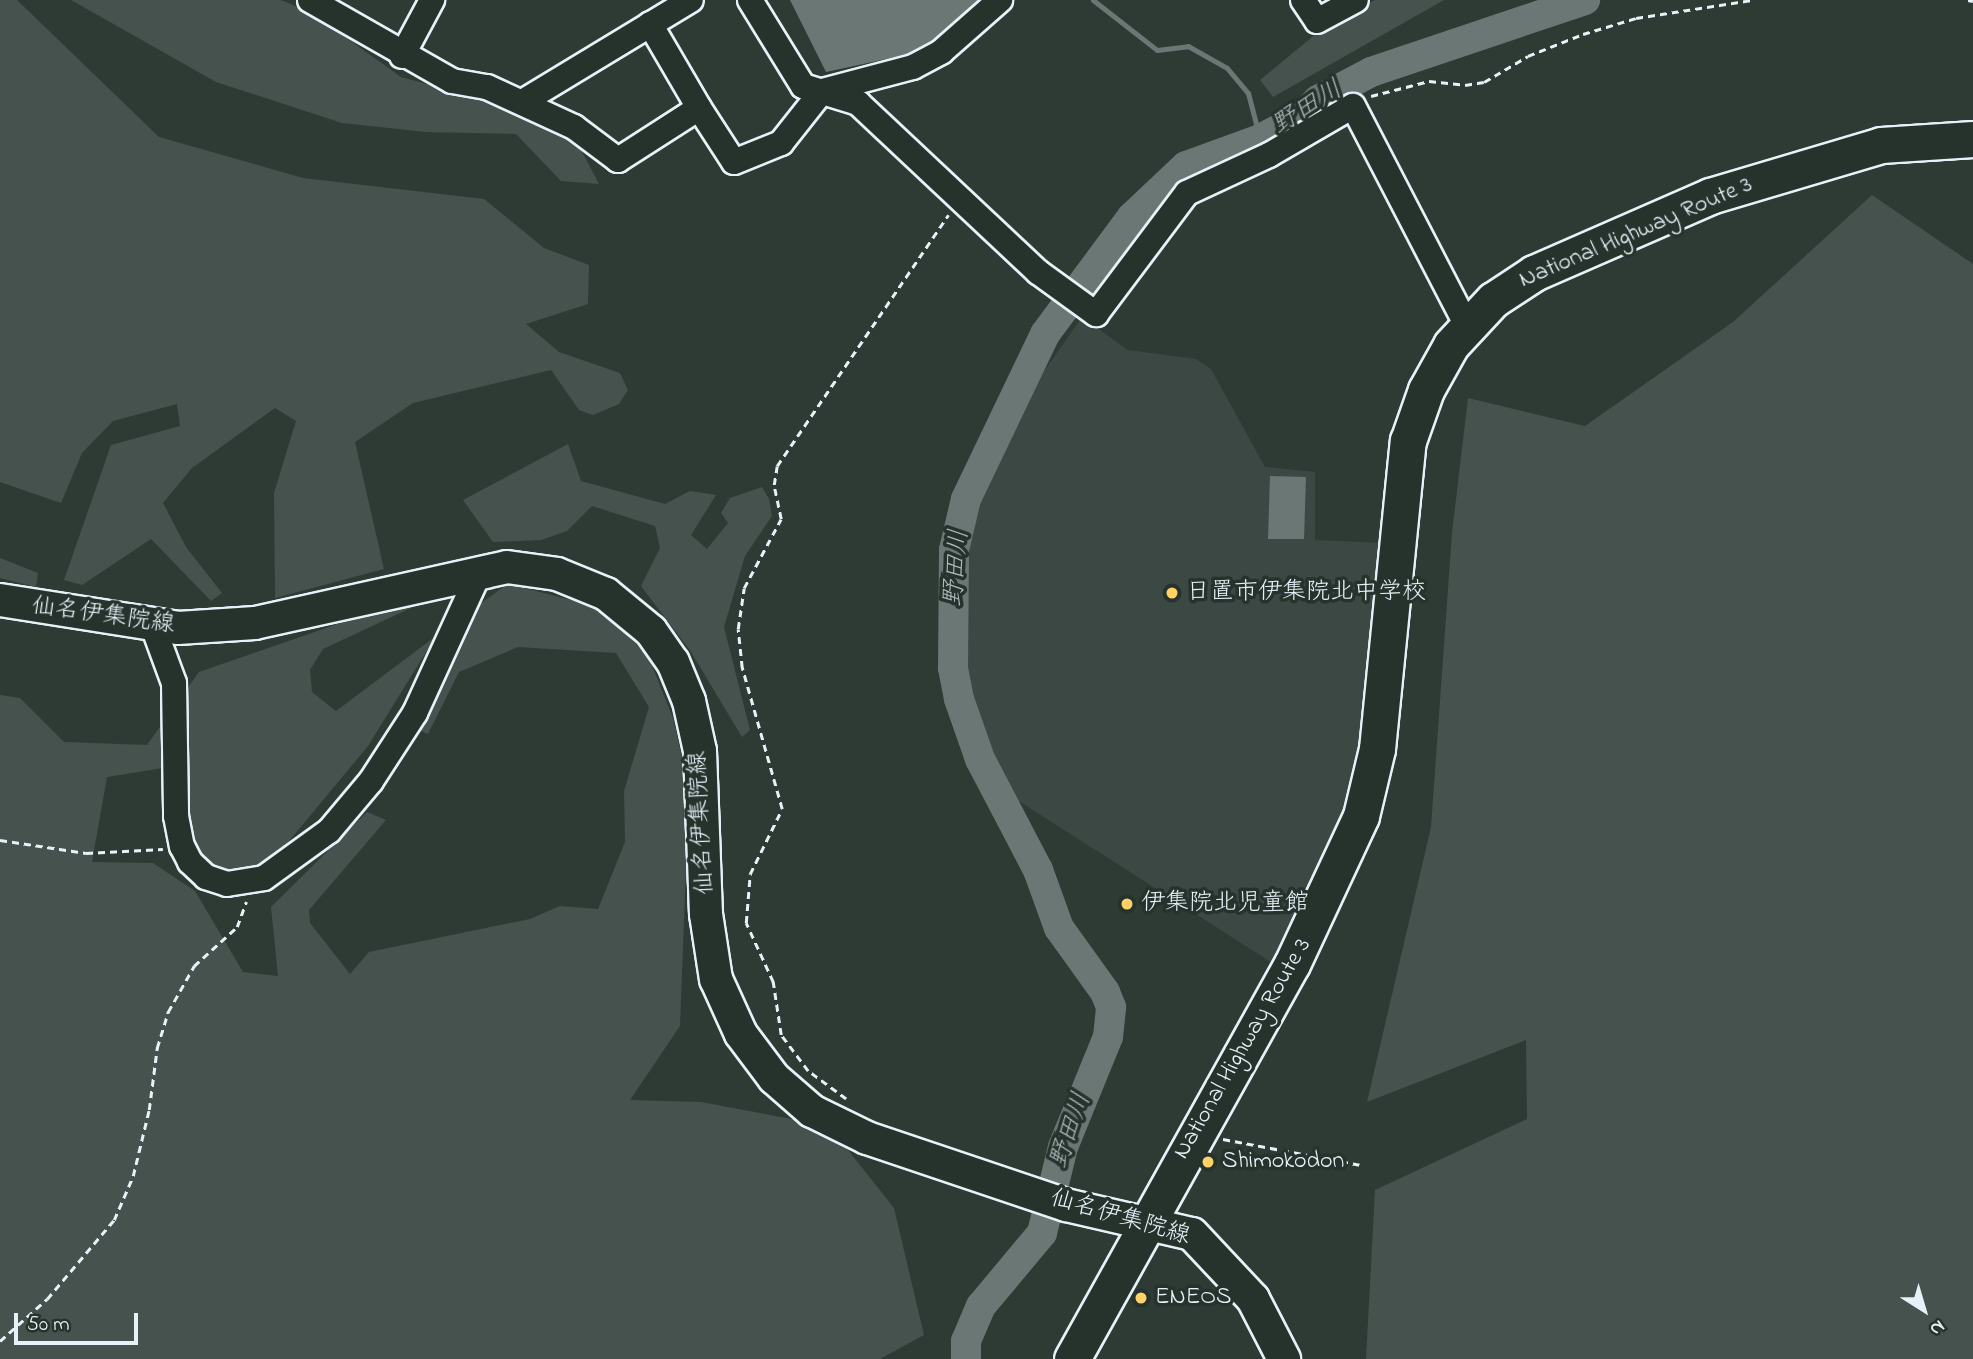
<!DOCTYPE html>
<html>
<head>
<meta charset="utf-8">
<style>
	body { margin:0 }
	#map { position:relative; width:1973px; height:1359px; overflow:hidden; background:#2e3b35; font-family:"Indie Flower","Klee One",sans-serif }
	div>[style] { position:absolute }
	.built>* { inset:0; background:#3b4843 }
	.green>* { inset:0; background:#45524e }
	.water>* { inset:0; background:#6b7775 }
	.stream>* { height:5px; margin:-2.5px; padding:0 2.5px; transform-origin:2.5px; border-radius:2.5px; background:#6b7775 }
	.river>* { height:30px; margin:-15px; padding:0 15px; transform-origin:15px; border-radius:15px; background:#6b7775 }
	.path>* { height:2.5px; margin-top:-1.25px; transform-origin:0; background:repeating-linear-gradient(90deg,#e8f1f8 0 7px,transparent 0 12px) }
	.roads { filter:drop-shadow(2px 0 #e8f1f8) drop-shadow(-2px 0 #e8f1f8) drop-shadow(0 2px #e8f1f8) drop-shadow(0 -2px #e8f1f8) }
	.minor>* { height:24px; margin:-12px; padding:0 12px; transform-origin:12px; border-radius:12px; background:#26332d }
	.major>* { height:32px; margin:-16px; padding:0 16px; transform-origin:16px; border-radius:16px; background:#26332d }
	.highway>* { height:35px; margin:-17.5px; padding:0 17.5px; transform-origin:17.5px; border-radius:17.5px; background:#26332d }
	.dots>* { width:19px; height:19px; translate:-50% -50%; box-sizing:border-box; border:4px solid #26332d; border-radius:50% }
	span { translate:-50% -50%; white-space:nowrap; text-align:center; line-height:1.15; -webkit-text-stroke:7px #26332d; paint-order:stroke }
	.street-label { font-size:24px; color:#e8f1f8 }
	.poi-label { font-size:24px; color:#e8f1f8 }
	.left { translate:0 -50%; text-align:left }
	.water-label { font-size:26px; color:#b0babd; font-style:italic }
	.north { position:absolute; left:1889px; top:1275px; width:70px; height:70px; -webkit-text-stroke:5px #26332d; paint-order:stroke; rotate:143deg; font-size:19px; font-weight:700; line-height:28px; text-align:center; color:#e8f1f8 }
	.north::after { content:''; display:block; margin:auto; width:24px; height:32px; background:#e8f1f8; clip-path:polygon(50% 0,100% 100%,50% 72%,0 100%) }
	.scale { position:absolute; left:14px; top:1313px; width:124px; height:32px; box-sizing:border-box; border:4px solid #e8f1f8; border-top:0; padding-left:9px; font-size:21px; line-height:24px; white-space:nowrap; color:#e8f1f8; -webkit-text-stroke:5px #26332d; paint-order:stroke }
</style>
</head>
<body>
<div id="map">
	<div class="built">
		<i style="clip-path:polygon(1082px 317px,1128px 350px,1196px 359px,1211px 369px,1265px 467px,1315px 472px,1315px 540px,1384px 543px,1369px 712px,1353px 804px,1274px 964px,1011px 796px,996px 775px,967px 676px,962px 643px,966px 538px,976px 500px,1033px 387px)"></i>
	</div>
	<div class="green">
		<i style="clip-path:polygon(0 0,17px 0,159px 137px,303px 178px,484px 199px,544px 248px,589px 265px,588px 304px,526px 324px,559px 352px,620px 373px,628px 390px,619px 404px,593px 415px,579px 410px,551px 370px,413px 403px,355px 442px,384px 569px,275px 598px,274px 493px,296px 421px,275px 408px,192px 468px,163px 503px,186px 547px,222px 593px,211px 601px,151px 539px,82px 585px,64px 580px,111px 445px,180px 426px,177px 404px,113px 421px,82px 453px,61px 503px,0 482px)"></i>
		<i style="clip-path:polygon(71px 0,281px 0,310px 12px,401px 77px,490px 101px,577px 142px,599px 184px,561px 181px,516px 134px,426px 132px,342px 123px,216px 82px)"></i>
		<i style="clip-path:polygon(1375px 0,1444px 0,1273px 97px,1260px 80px,1317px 33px)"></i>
		<i style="clip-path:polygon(1872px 195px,1973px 264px,1973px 1359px,1366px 1359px,1375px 1190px,1527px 1119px,1526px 1040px,1367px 1102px,1431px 827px,1452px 533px,1468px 398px,1585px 426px,1733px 322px)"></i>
		<i style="clip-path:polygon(568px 444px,581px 481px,665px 504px,690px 491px,716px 495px,691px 535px,707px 549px,728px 523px,721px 513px,730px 498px,762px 487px,769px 499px,772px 516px,745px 556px,724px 627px,750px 730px,742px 737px,691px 652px,641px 586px,660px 548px,655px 526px,592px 506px,567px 531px,541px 540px,493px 542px,463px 500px)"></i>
		<i style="clip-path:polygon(0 558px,38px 573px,36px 587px,0 578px)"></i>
		<i style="clip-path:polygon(508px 584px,599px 607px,648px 656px,673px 718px,689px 789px,680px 1026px,630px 1100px,701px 1102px,829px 1126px,894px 1208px,924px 1335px,880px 1359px,0 1359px,0 695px,20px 698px,64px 742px,147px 745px,199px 672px,418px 596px,413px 607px,323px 649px,310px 670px,312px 692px,336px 711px,436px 636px,368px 746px,270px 864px,223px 873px,195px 855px,183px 801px,163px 768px,107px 777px,92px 862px,153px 863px,195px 891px,243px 972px,278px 976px,271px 907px,367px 812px,386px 820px,309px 910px,310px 923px,350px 974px,369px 952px,530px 919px,560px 906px,598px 909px,625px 842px,624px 791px,649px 707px,616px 653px,518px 647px,459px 672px,428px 734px,417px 729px,477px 606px)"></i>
	</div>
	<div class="water">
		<i style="clip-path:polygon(790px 0,987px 0,928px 50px,826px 72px)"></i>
		<i style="clip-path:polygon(1270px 476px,1306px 477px,1304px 539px,1268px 539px)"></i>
	</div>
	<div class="stream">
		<i style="left:1093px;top:0;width:81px;rotate:38deg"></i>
		<i style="left:1157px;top:50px;width:31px;rotate:-7deg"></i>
		<i style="left:1188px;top:46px;width:45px;rotate:29.4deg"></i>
		<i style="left:1227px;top:68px;width:33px;rotate:50deg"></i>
		<i style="left:1248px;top:93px;width:48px;rotate:75.4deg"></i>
	</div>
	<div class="river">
		<i style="left:966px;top:1359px;width:18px;rotate:-90deg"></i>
		<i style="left:966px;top:1341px;width:38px;rotate:-67deg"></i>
		<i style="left:981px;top:1306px;width:95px;rotate:-50.1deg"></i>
		<i style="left:1042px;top:1233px;width:89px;rotate:-76.3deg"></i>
		<i style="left:1063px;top:1147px;width:119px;rotate:-67.8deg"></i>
		<i style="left:1108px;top:1037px;width:30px;rotate:-84deg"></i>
		<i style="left:1111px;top:1007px;width:16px;rotate:-112deg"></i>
		<i style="left:1105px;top:992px;width:79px;rotate:-125.7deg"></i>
		<i style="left:1059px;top:928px;width:62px;rotate:-109.9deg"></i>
		<i style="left:1038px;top:870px;width:125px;rotate:-117.6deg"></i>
		<i style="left:980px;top:759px;width:64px;rotate:-109.3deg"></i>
		<i style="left:959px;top:699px;width:32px;rotate:-101deg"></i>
		<i style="left:953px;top:668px;width:118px;rotate:-89.5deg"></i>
		<i style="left:954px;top:550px;width:52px;rotate:-76.8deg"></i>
		<i style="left:966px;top:499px;width:183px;rotate:-64.4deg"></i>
		<i style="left:1045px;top:334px;width:146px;rotate:-53.4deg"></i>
		<i style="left:1132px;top:217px;width:74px;rotate:-43.4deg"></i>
		<i style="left:1186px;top:166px;width:79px;rotate:-20deg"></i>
		<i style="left:1260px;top:139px;width:45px;rotate:-27.7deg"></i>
		<i style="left:1300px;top:118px;width:25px;rotate:-45deg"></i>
		<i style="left:1318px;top:100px;width:60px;rotate:-27.8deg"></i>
		<i style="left:1371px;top:72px;width:226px;rotate:-18.6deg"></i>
	</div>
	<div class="path">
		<i style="left:1968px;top:0;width:5px;rotate:11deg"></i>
		<i style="left:1371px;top:96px;width:60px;rotate:-14.5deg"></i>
		<i style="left:1429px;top:81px;width:36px;rotate:6deg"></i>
		<i style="left:1465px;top:85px;width:19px;rotate:-9deg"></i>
		<i style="left:1484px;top:82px;width:51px;rotate:-30.6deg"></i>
		<i style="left:1528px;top:56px;width:59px;rotate:-21.8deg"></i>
		<i style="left:1583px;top:34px;width:55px;rotate:-16.8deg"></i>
		<i style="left:1636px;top:18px;width:117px;rotate:-8.8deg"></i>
		<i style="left:0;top:840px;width:87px;rotate:8.6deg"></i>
		<i style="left:86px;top:853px;width:77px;rotate:-3deg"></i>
		<i style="left:846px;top:1099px;width:47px;rotate:-143.6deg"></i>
		<i style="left:808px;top:1071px;width:45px;rotate:-126.9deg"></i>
		<i style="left:781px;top:1035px;width:54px;rotate:-98.6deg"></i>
		<i style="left:773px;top:982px;width:65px;rotate:-114.6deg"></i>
		<i style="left:746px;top:923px;width:49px;rotate:-85.3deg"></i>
		<i style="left:750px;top:874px;width:72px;rotate:-63.8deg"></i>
		<i style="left:782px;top:809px;width:147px;rotate:-105.8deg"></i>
		<i style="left:742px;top:668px;width:39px;rotate:-96deg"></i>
		<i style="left:738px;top:629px;width:41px;rotate:-81.7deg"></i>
		<i style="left:744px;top:588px;width:78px;rotate:-61.8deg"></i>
		<i style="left:781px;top:519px;width:35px;rotate:-102deg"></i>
		<i style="left:774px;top:485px;width:19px;rotate:-81deg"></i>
		<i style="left:777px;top:466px;width:304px;rotate:-55.7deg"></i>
		<i style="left:1223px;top:1139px;width:139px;rotate:10.7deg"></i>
		<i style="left:0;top:1341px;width:63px;rotate:-41.8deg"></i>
		<i style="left:47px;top:1299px;width:104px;rotate:-49.7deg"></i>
		<i style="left:114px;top:1220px;width:48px;rotate:-66.6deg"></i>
		<i style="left:133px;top:1176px;width:68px;rotate:-76.4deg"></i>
		<i style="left:149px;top:1110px;width:63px;rotate:-82.6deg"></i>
		<i style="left:157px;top:1048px;width:38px;rotate:-73deg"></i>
		<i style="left:168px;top:1012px;width:53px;rotate:-60.5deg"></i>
		<i style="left:194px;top:966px;width:58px;rotate:-42.2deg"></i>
		<i style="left:237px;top:927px;width:27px;rotate:-70deg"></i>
	</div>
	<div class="roads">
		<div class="minor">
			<i style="left:310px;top:0;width:163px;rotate:29.7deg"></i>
			<i style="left:452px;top:81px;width:36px;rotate:10deg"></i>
			<i style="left:487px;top:87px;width:96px;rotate:24.7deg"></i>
			<i style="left:574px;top:127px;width:55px;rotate:36.9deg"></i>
			<i style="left:618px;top:160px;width:96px;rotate:-32.7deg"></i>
			<i style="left:699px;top:108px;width:64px;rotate:57.1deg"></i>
			<i style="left:734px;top:162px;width:51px;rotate:-22deg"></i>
			<i style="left:781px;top:143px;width:66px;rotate:-51.7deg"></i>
			<i style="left:822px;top:91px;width:94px;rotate:-14.8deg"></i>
			<i style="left:913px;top:67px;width:32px;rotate:-28deg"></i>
			<i style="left:941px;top:52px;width:79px;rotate:-41.4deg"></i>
			<i style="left:750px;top:0;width:101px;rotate:58.4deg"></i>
			<i style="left:803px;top:86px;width:58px;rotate:17.2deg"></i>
			<i style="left:858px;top:103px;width:247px;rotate:43.2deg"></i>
			<i style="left:1038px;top:272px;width:72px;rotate:35.9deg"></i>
			<i style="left:1096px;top:314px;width:151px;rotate:-53.1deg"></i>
			<i style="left:1187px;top:193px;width:90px;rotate:-24.9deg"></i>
			<i style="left:1269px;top:155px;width:97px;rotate:-30.3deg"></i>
			<i style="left:1353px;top:106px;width:248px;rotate:62.6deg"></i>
			<i style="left:1303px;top:0;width:25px;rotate:56deg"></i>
			<i style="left:1317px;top:21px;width:44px;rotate:-28.3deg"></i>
			<i style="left:650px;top:24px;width:97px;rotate:59.7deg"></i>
			<i style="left:402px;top:56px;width:64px;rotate:-61.8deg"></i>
			<i style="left:524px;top:101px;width:195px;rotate:-31.2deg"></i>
			<i style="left:153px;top:626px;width:61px;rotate:69.8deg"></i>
			<i style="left:174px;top:683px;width:133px;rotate:89.1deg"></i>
			<i style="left:176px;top:816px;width:31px;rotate:79deg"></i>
			<i style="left:182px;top:846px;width:18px;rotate:63deg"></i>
			<i style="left:190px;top:862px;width:22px;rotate:43deg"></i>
			<i style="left:206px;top:877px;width:22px;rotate:18deg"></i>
			<i style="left:227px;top:884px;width:37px;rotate:-9deg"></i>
			<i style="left:264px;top:878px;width:80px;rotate:-35.9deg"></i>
			<i style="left:329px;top:831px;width:65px;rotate:-50deg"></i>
			<i style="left:371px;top:781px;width:81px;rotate:-57.1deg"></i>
			<i style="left:415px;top:713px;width:158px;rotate:-65.4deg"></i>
		</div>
		<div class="major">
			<i style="left:0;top:600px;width:180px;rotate:8.9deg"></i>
			<i style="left:178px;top:628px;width:77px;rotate:-3.7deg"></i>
			<i style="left:255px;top:623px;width:258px;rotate:-12.5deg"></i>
			<i style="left:507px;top:567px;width:50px;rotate:8deg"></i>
			<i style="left:557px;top:574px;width:53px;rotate:22.2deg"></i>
			<i style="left:606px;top:594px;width:58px;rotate:39.4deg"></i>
			<i style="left:651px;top:631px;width:38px;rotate:55deg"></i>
			<i style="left:673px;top:662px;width:42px;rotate:67.7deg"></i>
			<i style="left:689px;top:701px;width:51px;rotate:77.6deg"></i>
			<i style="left:700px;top:751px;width:163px;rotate:87.9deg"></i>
			<i style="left:706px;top:914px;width:66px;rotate:81.3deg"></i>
			<i style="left:716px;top:979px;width:60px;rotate:65.6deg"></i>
			<i style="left:741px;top:1034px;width:55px;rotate:53.1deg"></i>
			<i style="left:774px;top:1078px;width:50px;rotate:41deg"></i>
			<i style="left:812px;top:1111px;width:61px;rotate:26.1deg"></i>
			<i style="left:867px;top:1138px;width:210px;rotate:18.6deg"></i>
			<i style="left:1066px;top:1205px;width:129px;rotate:13deg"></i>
			<i style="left:1192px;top:1234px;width:89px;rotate:46.8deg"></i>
			<i style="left:1253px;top:1299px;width:68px;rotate:62.7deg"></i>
		</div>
		<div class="highway">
			<i style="left:1072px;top:1359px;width:452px;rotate:-60.9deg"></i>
			<i style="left:1292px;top:964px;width:163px;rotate:-65deg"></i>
			<i style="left:1361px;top:816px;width:69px;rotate:-76.6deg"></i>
			<i style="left:1377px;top:749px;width:310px;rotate:-84.3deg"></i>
			<i style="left:1408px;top:441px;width:54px;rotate:-70.6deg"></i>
			<i style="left:1426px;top:390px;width:51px;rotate:-60.9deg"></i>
			<i style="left:1451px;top:345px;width:62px;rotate:-47deg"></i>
			<i style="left:1493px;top:300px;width:49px;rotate:-33.4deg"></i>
			<i style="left:1534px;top:273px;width:192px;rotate:-23.6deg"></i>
			<i style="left:1710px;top:196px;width:178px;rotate:-16.6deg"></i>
			<i style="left:1881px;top:145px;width:92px;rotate:-3.7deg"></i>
		</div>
	</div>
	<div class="dots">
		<i style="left:1172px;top:593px;background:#ffd166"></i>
		<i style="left:1127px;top:904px;background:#ffd166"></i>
		<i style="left:1208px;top:1162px;background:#ffd166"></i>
		<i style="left:1141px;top:1298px;background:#ffd166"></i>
	</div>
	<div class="street-label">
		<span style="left:1636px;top:233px;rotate:-23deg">National Highway Route 3</span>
		<span style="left:103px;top:616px;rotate:8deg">仙名伊集院線</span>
		<span style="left:702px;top:823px;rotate:-93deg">仙名伊集院線</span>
		<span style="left:1243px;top:1049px;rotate:-60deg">National Highway Route 3</span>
		<span style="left:1120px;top:1218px;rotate:16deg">仙名伊集院線</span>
	</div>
	<div class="poi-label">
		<span class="left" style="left:1186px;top:593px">日置市伊集院北中学校</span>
		<span class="left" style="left:1141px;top:904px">伊集院北児童館</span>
		<span class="left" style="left:1222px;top:1162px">Shimokodon</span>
		<span class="left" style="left:1155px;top:1298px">ENEOS</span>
	</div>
	<div class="water-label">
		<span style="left:1308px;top:109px;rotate:-32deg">野田川</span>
		<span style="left:958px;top:568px;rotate:-85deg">野田川</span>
		<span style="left:1072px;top:1131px;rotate:-71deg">野田川</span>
	</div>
	<div class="north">N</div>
	<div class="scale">50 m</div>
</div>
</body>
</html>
